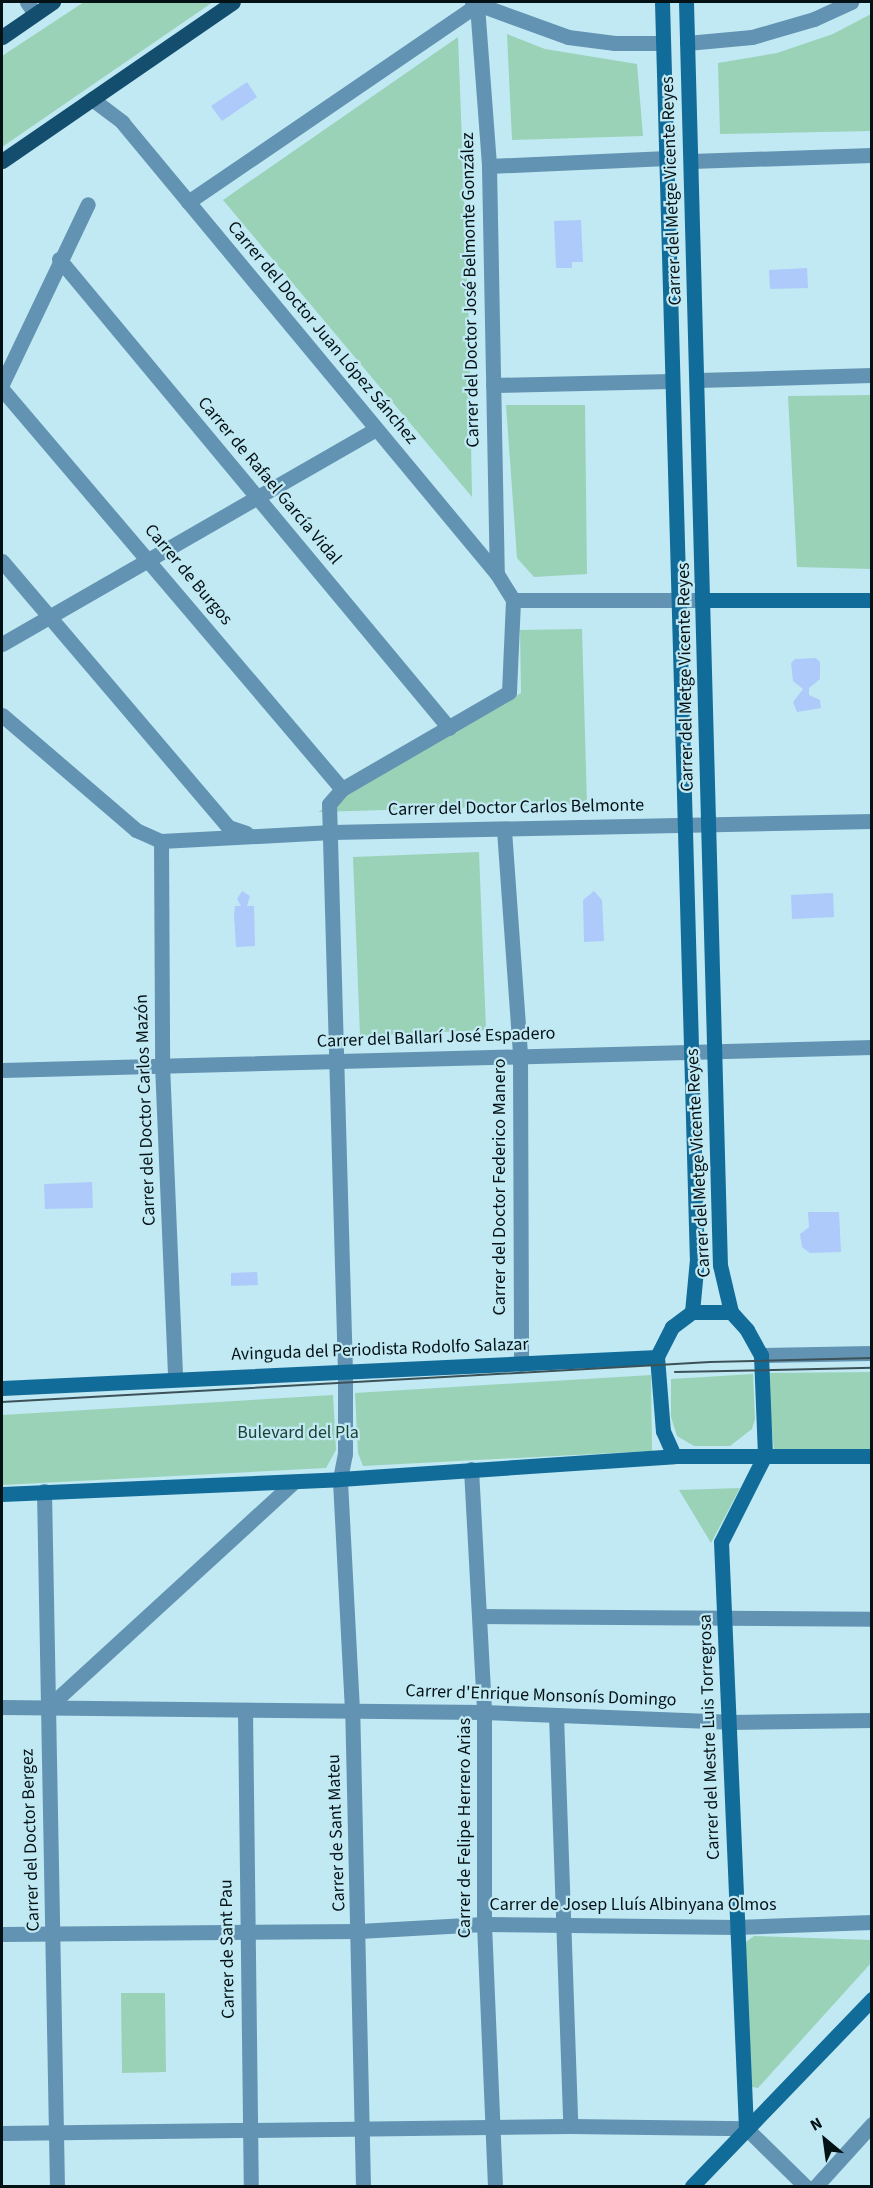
<!DOCTYPE html>
<html>
<head>
<meta charset="utf-8">
<style>
	body { margin:0 }
	#map { position:relative; width:873px; height:2188px; overflow:hidden; background:#c1e9f3; font-family:"Source Sans 3",sans-serif }
	div>[style] { position:absolute }
	.green>* { inset:0; background:#9ad2b8 }
	.water>* { inset:0; background:#aecafb }
	.street>* { height:15px; margin:-7.5px; padding:0 7.5px; transform-origin:7.5px; border-radius:7.5px; background:#6393b2 }
	.secondary>* { height:15px; margin:-7.5px; padding:0 7.5px; transform-origin:7.5px; border-radius:7.5px; background:#126c99 }
	.primary>* { height:15px; margin:-7.5px; padding:0 7.5px; transform-origin:7.5px; border-radius:7.5px; background:#134e6e }
	.tram>* { height:1.5px; margin:-0.75px; padding:0 0.75px; transform-origin:0.75px; border-radius:0.75px; background:#3c5258 }
	span { translate:-50% -50%; white-space:nowrap; text-align:center; line-height:1.15; -webkit-text-stroke:4.5px #c1e9f3; paint-order:stroke }
	.street-label { font-size:18px; color:#041216 }
	.park-label { font-size:18px; color:#1d4132 }
	.frame { position:absolute; inset:0; border:3px solid #041216; pointer-events:none }
	.north { position:absolute; left:795px; top:2110px; width:60px; height:60px; -webkit-text-stroke:4px #c1e9f3; paint-order:stroke; rotate:331deg; font-size:16px; font-weight:700; line-height:24px; text-align:center; color:#041216 }
	.north::after { content:''; display:block; margin:auto; width:21px; height:27px; background:#041216; clip-path:polygon(50% 0,100% 100%,50% 72%,0 100%) }
</style>
</head>
<body>
<div id="map">
	<div class="green">
		<i style="clip-path:polygon(84px 2px,213px 2px,2px 147px,2px 56px)"></i>
		<i style="clip-path:polygon(871px 14px,871px 131px,720px 134px,718px 63px,777px 53px,833px 34px)"></i>
		<i style="clip-path:polygon(507px 34px,545px 49px,637px 64px,643px 136px,512px 140px)"></i>
		<i style="clip-path:polygon(458px 37px,469px 326px,472px 497px,223px 200px)"></i>
		<i style="clip-path:polygon(871px 395px,871px 569px,797px 567px,788px 396px)"></i>
		<i style="clip-path:polygon(506px 405px,585px 405px,587px 574px,534px 577px,517px 558px)"></i>
		<i style="clip-path:polygon(582px 629px,587px 804px,318px 812px,521px 693px,520px 630px)"></i>
		<i style="clip-path:polygon(479px 852px,486px 1030px,360px 1036px,353px 857px)"></i>
		<i style="clip-path:polygon(871px 1372px,871px 1449px,774px 1450px,767px 1373px)"></i>
		<i style="clip-path:polygon(753px 1374px,755px 1419px,752px 1429px,730px 1446px,694px 1446px,677px 1436px,671px 1417px,671px 1379px)"></i>
		<i style="clip-path:polygon(651px 1375px,652px 1451px,363px 1466px,358px 1453px,355px 1393px)"></i>
		<i style="clip-path:polygon(333px 1395px,336px 1450px,326px 1468px,2px 1485px,2px 1415px)"></i>
		<i style="clip-path:polygon(740px 1488px,711px 1543px,679px 1490px)"></i>
		<i style="clip-path:polygon(754px 1936px,871px 1940px,871px 1963px,758px 2088px,747px 2086px,743px 1944px)"></i>
		<i style="clip-path:polygon(121px 1993px,165px 1993px,166px 2072px,122px 2073px)"></i>
	</div>
	<div class="water">
		<i style="clip-path:polygon(247px 82px,257px 97px,222px 121px,211px 106px)"></i>
		<i style="clip-path:polygon(581px 220px,583px 262px,572px 262px,572px 268px,556px 268px,554px 221px)"></i>
		<i style="clip-path:polygon(807px 268px,808px 288px,770px 289px,769px 270px)"></i>
		<i style="clip-path:polygon(816px 658px,820px 662px,820px 679px,809px 688px,809px 695px,820px 700px,821px 708px,797px 712px,793px 702px,803px 689px,793px 681px,791px 663px,795px 659px)"></i>
		<i style="clip-path:polygon(242px 891px,250px 896px,247px 906px,254px 906px,255px 946px,236px 947px,234px 915px,235px 906px,241px 906px,237px 899px)"></i>
		<i style="clip-path:polygon(594px 891px,602px 900px,604px 941px,584px 942px,583px 900px)"></i>
		<i style="clip-path:polygon(833px 893px,834px 917px,792px 919px,791px 895px)"></i>
		<i style="clip-path:polygon(92px 1182px,93px 1208px,45px 1209px,44px 1184px)"></i>
		<i style="clip-path:polygon(808px 1212px,839px 1212px,841px 1252px,810px 1253px,802px 1247px,800px 1234px,809px 1227px)"></i>
		<i style="clip-path:polygon(257px 1272px,258px 1285px,231px 1286px,231px 1273px)"></i>
	</div>
	<div class="street">
		<i style="left:27px;top:2px;width:14px;rotate:56deg"></i>
		<i style="left:472px;top:2px;width:102px;rotate:20deg"></i>
		<i style="left:568px;top:37px;width:47px;rotate:7.3deg"></i>
		<i style="left:615px;top:43px;width:48px"></i>
		<i style="left:687px;top:43px;width:65px;rotate:-5.3deg"></i>
		<i style="left:752px;top:37px;width:65px;rotate:-16.2deg"></i>
		<i style="left:814px;top:19px;width:41px;rotate:-24.7deg"></i>
		<i style="left:92px;top:99px;width:38px;rotate:37deg"></i>
		<i style="left:122px;top:122px;width:587px;rotate:50.32deg"></i>
		<i style="left:497px;top:574px;width:31px;rotate:58deg"></i>
		<i style="left:691px;top:161px;width:181px;rotate:-1.9deg"></i>
		<i style="left:489px;top:166px;width:178px;rotate:-2.6deg"></i>
		<i style="left:188px;top:202px;width:350px;rotate:-34.3deg"></i>
		<i style="left:477px;top:5px;width:161px;rotate:85.7deg"></i>
		<i style="left:489px;top:166px;width:408px;rotate:88.9deg"></i>
		<i style="left:59px;top:259px;width:610px;rotate:50.25deg"></i>
		<i style="left:697px;top:380px;width:175px;rotate:-1.6deg"></i>
		<i style="left:2px;top:384px;width:199px;rotate:-64.5deg"></i>
		<i style="left:493px;top:385px;width:178px;rotate:-1.3deg"></i>
		<i style="left:2px;top:389px;width:525px;rotate:49.64deg"></i>
		<i style="left:2px;top:561px;width:349px;rotate:49.6deg"></i>
		<i style="left:228px;top:827px;width:19px;rotate:18deg"></i>
		<i style="left:513px;top:600px;width:191px"></i>
		<i style="left:2px;top:644px;width:431px;rotate:-29.9deg"></i>
		<i style="left:2px;top:715px;width:177px;rotate:40.6deg"></i>
		<i style="left:136px;top:830px;width:27px;rotate:24deg"></i>
		<i style="left:161px;top:841px;width:171px;rotate:-3deg"></i>
		<i style="left:332px;top:832px;width:540px;rotate:-1.17deg"></i>
		<i style="left:504px;top:830px;width:226px;rotate:85.9deg"></i>
		<i style="left:520px;top:1055px;width:309px;rotate:89.8deg"></i>
		<i style="left:161px;top:841px;width:223px;rotate:89.7deg"></i>
		<i style="left:162px;top:1064px;width:314px;rotate:87.6deg"></i>
		<i style="left:2px;top:1070px;width:870px;rotate:-1.51deg"></i>
		<i style="left:761px;top:1355px;width:111px;rotate:-1deg"></i>
		<i style="left:471px;top:1469px;width:243px;rotate:86.9deg"></i>
		<i style="left:484px;top:1712px;width:212px;rotate:90deg"></i>
		<i style="left:484px;top:1924px;width:262px;rotate:87.6deg"></i>
		<i style="left:44px;top:1491px;width:695px;rotate:88.93deg"></i>
		<i style="left:479px;top:1616px;width:393px;rotate:0.4deg"></i>
		<i style="left:2px;top:1707px;width:482px;rotate:0.6deg"></i>
		<i style="left:484px;top:1712px;width:245px;rotate:2.3deg"></i>
		<i style="left:729px;top:1722px;width:143px;rotate:-0.8deg"></i>
		<i style="left:46px;top:1709px;width:336px;rotate:-42.5deg"></i>
		<i style="left:245px;top:1710px;width:476px;rotate:89.3deg"></i>
		<i style="left:556px;top:1715px;width:411px;rotate:88deg"></i>
		<i style="left:2px;top:1934px;width:357px;rotate:-0.5deg"></i>
		<i style="left:359px;top:1931px;width:125px;rotate:-3.2deg"></i>
		<i style="left:484px;top:1924px;width:252px;rotate:0.7deg"></i>
		<i style="left:736px;top:1927px;width:136px;rotate:-2.1deg"></i>
		<i style="left:2px;top:2133px;width:568px;rotate:-0.71deg"></i>
		<i style="left:570px;top:2126px;width:176px;rotate:0.7deg"></i>
		<i style="left:746px;top:2128px;width:83px;rotate:44.5deg"></i>
		<i style="left:363px;top:2186px;width:476px;rotate:-91.3deg"></i>
		<i style="left:352px;top:1710px;width:231px;rotate:-93deg"></i>
		<i style="left:340px;top:1479px;width:25px;rotate:-79deg"></i>
		<i style="left:345px;top:1454px;width:82px;rotate:-90deg"></i>
		<i style="left:345px;top:1372px;width:568px;rotate:-91.61deg"></i>
		<i style="left:329px;top:804px;width:20px;rotate:-49deg"></i>
		<i style="left:342px;top:789px;width:193px;rotate:-30.1deg"></i>
		<i style="left:509px;top:692px;width:92px;rotate:-87.5deg"></i>
		<i style="left:816px;top:2186px;width:84px;rotate:-47.9deg"></i>
	</div>
	<div class="secondary">
		<i style="left:662px;top:2px;width:1257px;rotate:88.41deg"></i>
		<i style="left:697px;top:1259px;width:53px;rotate:95.4deg"></i>
		<i style="left:692px;top:1312px;width:25px;rotate:143deg"></i>
		<i style="left:672px;top:1327px;width:34px;rotate:117deg"></i>
		<i style="left:657px;top:1357px;width:74px;rotate:85.4deg"></i>
		<i style="left:663px;top:1431px;width:27px;rotate:66deg"></i>
		<i style="left:686px;top:2px;width:1263px;rotate:88.46deg"></i>
		<i style="left:720px;top:1265px;width:48px;rotate:76.8deg"></i>
		<i style="left:731px;top:1312px;width:24px;rotate:48deg"></i>
		<i style="left:747px;top:1330px;width:29px;rotate:61deg"></i>
		<i style="left:761px;top:1355px;width:100px;rotate:87.7deg"></i>
		<i style="left:765px;top:1455px;width:97px;rotate:116.8deg"></i>
		<i style="left:721px;top:1542px;width:587px;rotate:87.56deg"></i>
		<i style="left:704px;top:600px;width:168px"></i>
		<i style="left:692px;top:1312px;width:39px"></i>
		<i style="left:2px;top:1388px;width:656px;rotate:-2.71deg"></i>
		<i style="left:2px;top:1494px;width:338px;rotate:-2.5deg"></i>
		<i style="left:340px;top:1479px;width:335px;rotate:-3.9deg"></i>
		<i style="left:674px;top:1456px;width:198px"></i>
		<i style="left:692px;top:2186px;width:260px;rotate:-46.1deg"></i>
	</div>
	<div class="primary">
		<i style="left:2px;top:37px;width:62px;rotate:-34.5deg"></i>
		<i style="left:2px;top:161px;width:280px;rotate:-34.5deg"></i>
	</div>
	<div class="tram">
		<i style="left:675px;top:1372px;width:197px;rotate:-1.2deg"></i>
		<i style="left:2px;top:1402px;width:709px;rotate:-3.23deg"></i>
		<i style="left:710px;top:1362px;width:162px;rotate:-1.4deg"></i>
	</div>
	<div class="street-label">
		<span style="left:672px;top:191px;rotate:-92deg">Carrer del Metge Vicente Reyes</span>
		<span style="left:471px;top:290px;rotate:-91deg">Carrer del Doctor José Belmonte González</span>
		<span style="left:322px;top:333px;rotate:50deg">Carrer del Doctor Juan López Sánchez</span>
		<span style="left:269px;top:481px;rotate:50deg">Carrer de Rafael García Vidal</span>
		<span style="left:188px;top:575px;rotate:50deg">Carrer de Burgos</span>
		<span style="left:686px;top:677px;rotate:-91deg">Carrer del Metge Vicente Reyes</span>
		<span style="left:516px;top:808px;rotate:-1deg">Carrer del Doctor Carlos Belmonte</span>
		<span style="left:436px;top:1038px;rotate:-2deg">Carrer del Ballarí José Espadero</span>
		<span style="left:146px;top:1110px;rotate:-92deg">Carrer del Doctor Carlos Mazón</span>
		<span style="left:699px;top:1163px;rotate:-93deg">Carrer del Metge Vicente Reyes</span>
		<span style="left:500px;top:1187px;rotate:-90deg">Carrer del Doctor Federico Manero</span>
		<span style="left:380px;top:1350px;rotate:-2deg">Avinguda del Periodista Rodolfo Salazar</span>
		<span style="left:541px;top:1696px;rotate:2deg">Carrer d'Enrique Monsonís Domingo</span>
		<span style="left:710px;top:1737px;rotate:-92deg">Carrer del Mestre Luis Torregrosa</span>
		<span style="left:465px;top:1828px;rotate:-90deg">Carrer de Felipe Herrero Arias</span>
		<span style="left:337px;top:1833px;rotate:-92deg">Carrer de Sant Mateu</span>
		<span style="left:31px;top:1840px;rotate:-92deg">Carrer del Doctor Bergez</span>
		<span style="left:633px;top:1905px">Carrer de Josep Lluís Albinyana Olmos</span>
		<span style="left:228px;top:1949px;rotate:-91deg">Carrer de Sant Pau</span>
	</div>
	<div class="park-label">
		<span style="left:298px;top:1433px">Bulevard del Pla</span>
	</div>
	<div class="frame"></div>
	<div class="north">N</div>
</div>
</body>
</html>
